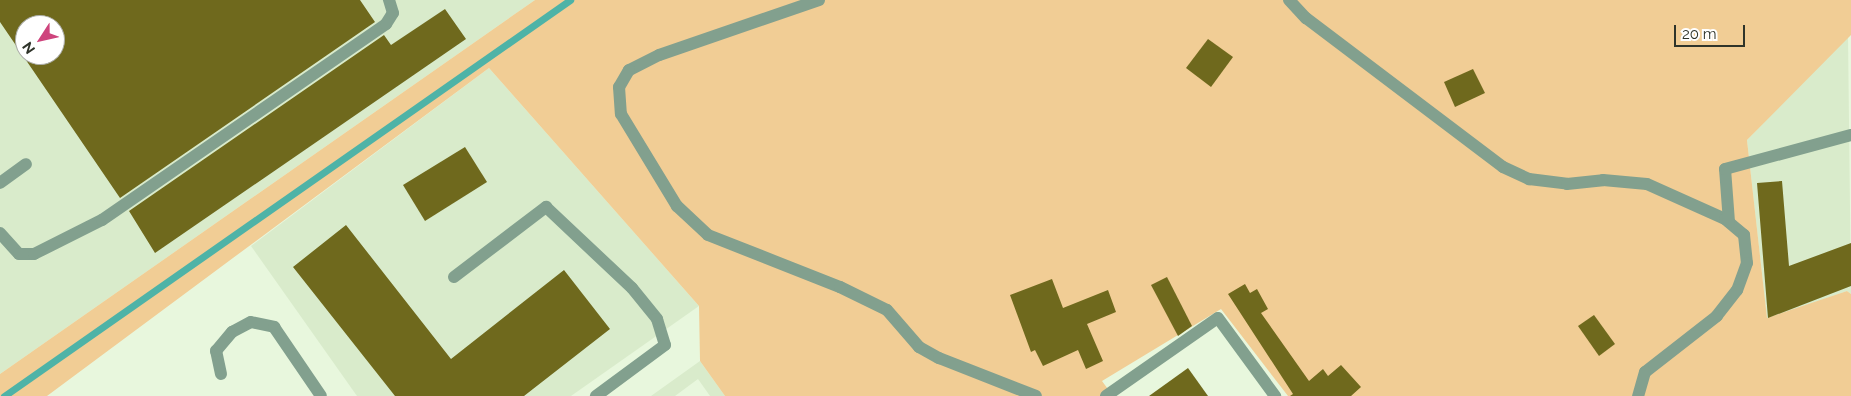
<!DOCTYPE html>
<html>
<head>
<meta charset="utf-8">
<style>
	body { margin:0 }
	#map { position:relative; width:1851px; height:396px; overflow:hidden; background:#e8f7dd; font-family:Raleway,sans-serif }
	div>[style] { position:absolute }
	.built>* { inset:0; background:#d9ebcb }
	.green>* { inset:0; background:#f1cd95 }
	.stream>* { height:7px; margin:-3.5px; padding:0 3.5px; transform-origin:3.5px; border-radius:3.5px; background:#4eb3a7 }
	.building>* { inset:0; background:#6f691d }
	.lane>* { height:12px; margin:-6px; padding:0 6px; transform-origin:6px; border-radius:6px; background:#82a08e }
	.street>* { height:12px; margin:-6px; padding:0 6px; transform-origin:6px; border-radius:6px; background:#82a08e }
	span { translate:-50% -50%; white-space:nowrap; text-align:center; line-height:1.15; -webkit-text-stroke:5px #fff; paint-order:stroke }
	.north { position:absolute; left:15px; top:15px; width:50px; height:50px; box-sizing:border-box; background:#fff; border:1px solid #acaeaa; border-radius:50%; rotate:235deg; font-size:14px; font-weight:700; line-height:20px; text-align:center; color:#2f342a }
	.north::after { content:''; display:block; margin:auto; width:18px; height:22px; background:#ce447d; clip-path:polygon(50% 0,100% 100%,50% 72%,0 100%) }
	.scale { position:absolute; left:1674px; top:25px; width:71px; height:22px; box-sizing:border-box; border:2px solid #2f342a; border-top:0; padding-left:6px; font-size:15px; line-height:18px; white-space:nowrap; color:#2f342a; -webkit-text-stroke:4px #fff; paint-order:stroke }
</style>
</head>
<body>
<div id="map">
	<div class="built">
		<i style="clip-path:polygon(evenodd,0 0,535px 0,0 374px,0 0,25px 25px,55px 25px,55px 55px,25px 55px,25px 25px)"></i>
		<i style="clip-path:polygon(1848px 35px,1851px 294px,1847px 291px,1767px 319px,1747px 140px)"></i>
		<i style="clip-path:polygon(489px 68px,699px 306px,571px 396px,357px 396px,251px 246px)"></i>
		<i style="clip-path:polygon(700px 361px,725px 396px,710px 396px,698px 379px,675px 396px,651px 396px)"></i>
	</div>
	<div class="green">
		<i style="clip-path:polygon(535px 0,1851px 0,1851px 35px,1747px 140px,1767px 318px,1847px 291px,1851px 294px,1851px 396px,1288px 396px,1221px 309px,1102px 381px,1113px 396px,725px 396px,700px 361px,699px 306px,489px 68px,47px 396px,0 396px,0 374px)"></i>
	</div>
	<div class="stream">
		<i style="left:4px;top:396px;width:691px;rotate:-34.98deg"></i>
	</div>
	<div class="building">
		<i style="clip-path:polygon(evenodd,0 0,360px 0,375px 22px,120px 198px,0 22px,0 0,25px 25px,55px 25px,55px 55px,25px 55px,25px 25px)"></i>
		<i style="clip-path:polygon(445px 9px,466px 39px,155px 253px,129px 211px,384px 35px,391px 45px)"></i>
		<i style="clip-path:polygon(1208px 39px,1233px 57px,1211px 87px,1186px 68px)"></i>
		<i style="clip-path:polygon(1473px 69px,1485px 93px,1455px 107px,1444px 82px)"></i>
		<i style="clip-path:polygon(465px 147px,487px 182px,425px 221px,403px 185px)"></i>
		<i style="clip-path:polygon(1782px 181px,1789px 266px,1851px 243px,1851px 286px,1768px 318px,1757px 183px)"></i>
		<i style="clip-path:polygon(346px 225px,451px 359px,564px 270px,610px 329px,524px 396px,395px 396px,293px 267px)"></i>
		<i style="clip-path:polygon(1167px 277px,1192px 326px,1178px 336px,1151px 285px)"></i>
		<i style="clip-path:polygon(1052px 279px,1063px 308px,1108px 290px,1116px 312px,1087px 324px,1103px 361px,1086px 369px,1078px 350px,1043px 366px,1035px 350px,1031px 352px,1010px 295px)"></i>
		<i style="clip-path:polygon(1245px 284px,1250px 293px,1257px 289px,1268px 309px,1261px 313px,1309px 381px,1323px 369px,1328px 376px,1341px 365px,1361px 387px,1351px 396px,1290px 396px,1293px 394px,1228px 294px)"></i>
		<i style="clip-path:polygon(1594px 315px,1615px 344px,1599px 356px,1578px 326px)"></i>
		<i style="clip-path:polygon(1188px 368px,1208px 396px,1149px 396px)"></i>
	</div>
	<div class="lane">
		<i style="left:819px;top:0;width:169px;rotate:161deg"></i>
		<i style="left:659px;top:55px;width:34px;rotate:153deg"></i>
		<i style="left:629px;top:70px;width:20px;rotate:120deg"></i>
		<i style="left:619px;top:87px;width:27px;rotate:86deg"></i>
		<i style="left:621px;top:114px;width:108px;rotate:58.7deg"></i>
		<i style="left:677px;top:206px;width:42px;rotate:43.1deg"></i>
		<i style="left:708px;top:235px;width:142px;rotate:21.5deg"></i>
		<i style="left:840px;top:287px;width:52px;rotate:26.1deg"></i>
		<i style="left:887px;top:310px;width:49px;rotate:49.1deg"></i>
		<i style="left:919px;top:347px;width:23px;rotate:29deg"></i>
		<i style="left:939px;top:358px;width:104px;rotate:21.4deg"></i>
		<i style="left:1289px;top:0;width:25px;rotate:47deg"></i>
		<i style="left:1306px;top:18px;width:247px;rotate:37.1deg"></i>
		<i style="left:1503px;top:167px;width:29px;rotate:25deg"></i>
		<i style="left:1529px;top:179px;width:38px;rotate:7deg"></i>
		<i style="left:1567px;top:184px;width:36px;rotate:-6deg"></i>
		<i style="left:1603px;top:180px;width:44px;rotate:5.2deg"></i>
		<i style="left:1647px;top:184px;width:85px;rotate:24.2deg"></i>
		<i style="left:1725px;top:219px;width:25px;rotate:40deg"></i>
		<i style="left:1744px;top:235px;width:28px;rotate:84deg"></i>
		<i style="left:1747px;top:263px;width:29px;rotate:110deg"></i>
		<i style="left:1737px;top:290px;width:33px;rotate:128deg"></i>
		<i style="left:1717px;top:316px;width:91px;rotate:142.1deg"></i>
		<i style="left:1645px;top:372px;width:25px;rotate:106deg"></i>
		<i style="left:0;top:183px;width:32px;rotate:-36deg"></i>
		<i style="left:1729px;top:222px;width:53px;rotate:-94.3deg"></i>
		<i style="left:1725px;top:169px;width:131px;rotate:-15.1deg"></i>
		<i style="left:0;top:233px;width:28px;rotate:48deg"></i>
		<i style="left:19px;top:254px;width:15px"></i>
		<i style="left:34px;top:254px;width:76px;rotate:-26.6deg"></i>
		<i style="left:102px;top:220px;width:345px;rotate:-34.6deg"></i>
		<i style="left:386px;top:24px;width:13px;rotate:-58deg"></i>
		<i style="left:393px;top:13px;width:14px;rotate:-107deg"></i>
		<i style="left:454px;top:277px;width:116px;rotate:-37.3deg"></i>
		<i style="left:546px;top:207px;width:118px;rotate:43.3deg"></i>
		<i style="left:632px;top:288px;width:40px;rotate:51deg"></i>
		<i style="left:657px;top:319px;width:27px;rotate:73deg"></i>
		<i style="left:665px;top:345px;width:86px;rotate:143.5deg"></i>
		<i style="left:221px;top:374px;width:24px;rotate:-102deg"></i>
		<i style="left:216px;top:351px;width:25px;rotate:-50deg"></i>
		<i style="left:232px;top:332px;width:21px;rotate:-28deg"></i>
		<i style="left:251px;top:322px;width:24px;rotate:12deg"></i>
		<i style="left:274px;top:327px;width:83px;rotate:55.7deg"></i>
	</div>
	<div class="street">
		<i style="left:1106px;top:396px;width:136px;rotate:-34.9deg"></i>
		<i style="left:1218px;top:318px;width:97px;rotate:53.8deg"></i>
	</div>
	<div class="north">N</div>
	<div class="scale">20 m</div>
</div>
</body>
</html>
